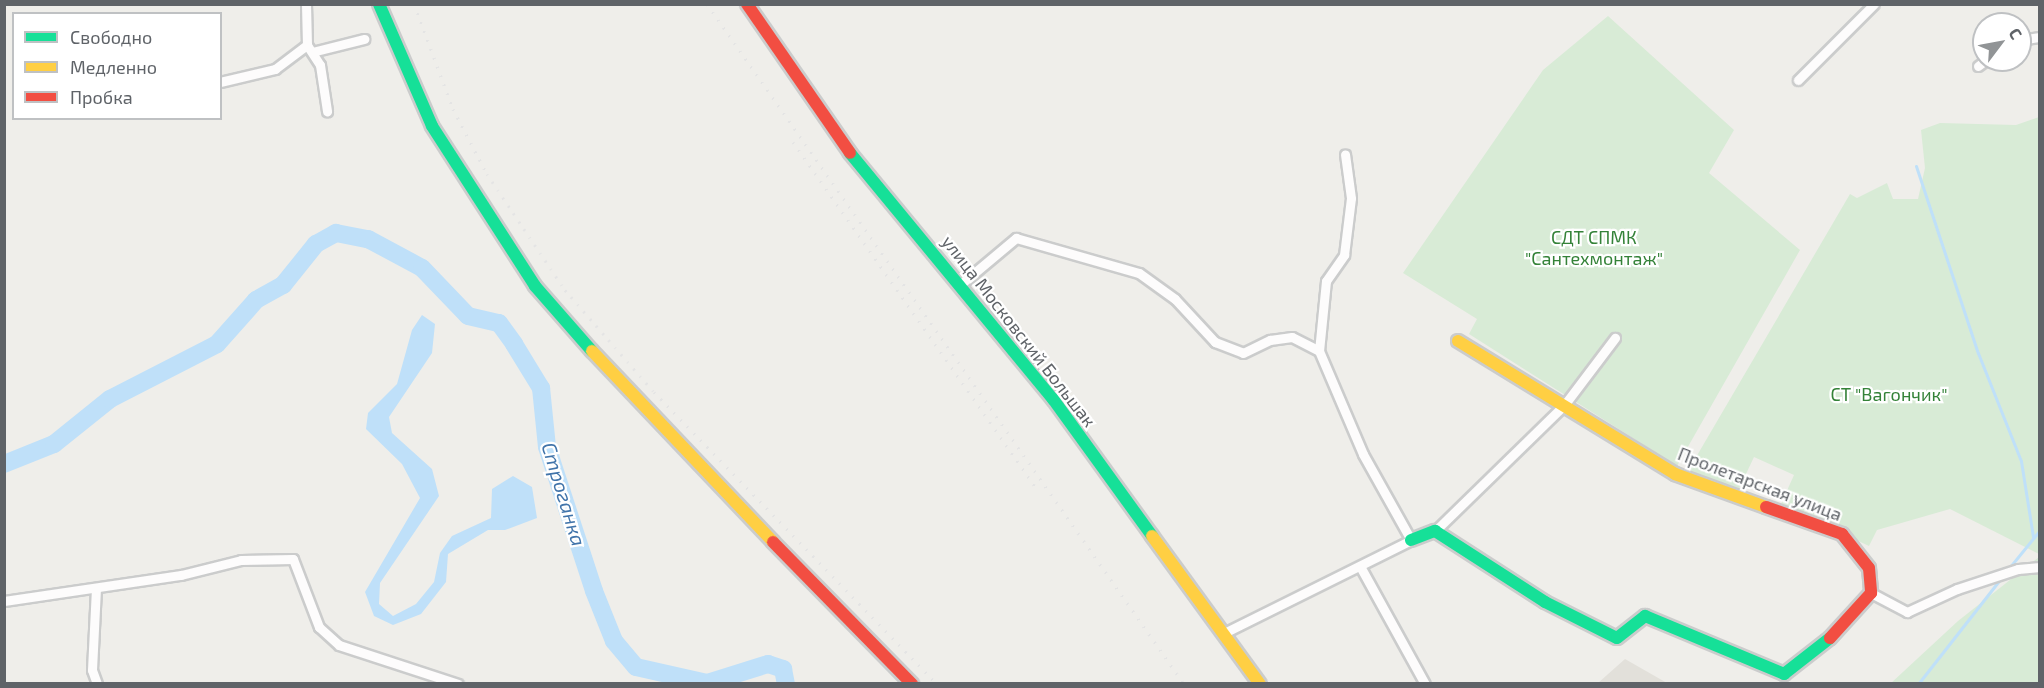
<!DOCTYPE html>
<html>
<head>
<meta charset="utf-8">
<style>
	body { margin:0 }
	#map { position:relative; width:2044px; height:688px; overflow:hidden; background:#efeeea; font-family:"Exo 2",sans-serif }
	div>[style] { position:absolute }
	.education>* { inset:0; background:#e2e0da }
	.green>* { inset:0; background:#d8ebd6 }
	.water>* { inset:0; background:#bfe0f9 }
	.stream>* { height:3px; margin:-1.5px; padding:0 1.5px; transform-origin:1.5px; border-radius:1.5px; background:#bfe0f9 }
	.river>* { height:18px; margin:-9px; padding:0 9px; transform-origin:9px; border-radius:9px; background:#bfe0f9 }
	.roads { filter:drop-shadow(2px 0 #cbcccc) drop-shadow(-2px 0 #cbcccc) drop-shadow(0 2px #cbcccc) drop-shadow(0 -2px #cbcccc) }
	.street>* { height:9px; margin:-4.5px; padding:0 4.5px; transform-origin:4.5px; border-radius:4.5px; background:#fdfcfc }
	.fast>* { height:12px; margin:-6px; padding:0 6px; transform-origin:6px; border-radius:6px; background:#16e098 }
	.slow>* { height:12px; margin:-6px; padding:0 6px; transform-origin:6px; border-radius:6px; background:#ffcf43 }
	.jam>* { height:12px; margin:-6px; padding:0 6px; transform-origin:6px; border-radius:6px; background:#f24e42 }
	.rail>* { height:3px; margin-top:-1.5px; transform-origin:0; background:repeating-linear-gradient(90deg,#e4e4e4 0 1.5px,transparent 0 9.5px) }
	span { translate:-50% -50%; white-space:nowrap; text-align:center; line-height:1.15; -webkit-text-stroke:4.5px #fff; paint-order:stroke }
	.park-label { font-size:18px; color:#348238 }
	.street-label { font-size:18px; color:#5f6368 }
	.water-label { font-size:20px; color:#4174aa; font-style:italic }
	.frame { position:absolute; inset:0; border:6px solid #5f6368; pointer-events:none }
	.legend { position:absolute; left:12px; top:12px; width:210px; height:108px; box-sizing:border-box; background:#fff; border:2px solid #bfc1c3; margin:0; padding:8px 10px; list-style:none; font-size:18px; color:#5f6368 }
	.legend li { display:flex; align-items:center; gap:12px; height:30px }
	.legend b { width:30px; border:2px solid #bfc1c3 }
	.north { position:absolute; left:1972px; top:12px; width:60px; height:60px; box-sizing:border-box; background:#fff; border:2px solid #bfc1c3; border-radius:50%; rotate:58deg; font-size:16px; font-weight:700; line-height:24px; text-align:center; color:#5f6368 }
	.north::after { content:''; display:block; margin:auto; width:21px; height:27px; background:#919496; clip-path:polygon(50% 0,100% 100%,50% 72%,0 100%) }
</style>
</head>
<body>
<div id="map">
	<div class="education">
		<i style="clip-path:polygon(1625px 659px,1667px 683px,1598px 683px)"></i>
	</div>
	<div class="green">
		<i style="clip-path:polygon(1608px 16px,1734px 130px,1709px 173px,1800px 250px,1677px 466px,1469px 334px,1477px 319px,1403px 273px,1543px 70px)"></i>
		<i style="clip-path:polygon(2039px 117px,2039px 554px,1950px 509px,1877px 530px,1869px 546px,1781px 504px,1794px 475px,1754px 457px,1737px 493px,1685px 476px,1850px 194px,1857px 198px,1887px 183px,1893px 199px,1918px 199px,1925px 168px,1921px 130px,1940px 123px,2016px 125px)"></i>
		<i style="clip-path:polygon(2039px 557px,2039px 683px,1890px 684px,1958px 621px)"></i>
	</div>
	<div class="water">
		<i style="clip-path:polygon(422px 315px,435px 324px,432px 353px,389px 417px,392px 433px,432px 469px,439px 496px,380px 583px,379px 604px,393px 616px,416px 604px,434px 582px,440px 553px,452px 536px,491px 518px,492px 489px,513px 476px,532px 487px,537px 518px,505px 530px,488px 530px,448px 554px,446px 582px,421px 614px,393px 625px,374px 616px,365px 592px,420px 498px,402px 464px,366px 429px,368px 413px,397px 384px,412px 330px)"></i>
	</div>
	<div class="stream">
		<i style="left:1916px;top:166px;width:197px;rotate:71.7deg"></i>
		<i style="left:1978px;top:353px;width:116px;rotate:68.3deg"></i>
		<i style="left:2021px;top:461px;width:77px;rotate:81deg"></i>
		<i style="left:2009px;top:568px;width:49px;rotate:-50.8deg"></i>
		<i style="left:1918px;top:684px;width:135px;rotate:-51.9deg"></i>
	</div>
	<div class="river">
		<i style="left:4px;top:464px;width:54px;rotate:-21.8deg"></i>
		<i style="left:54px;top:444px;width:72px;rotate:-38.8deg"></i>
		<i style="left:110px;top:399px;width:120px;rotate:-27.2deg"></i>
		<i style="left:217px;top:344px;width:59px;rotate:-48.4deg"></i>
		<i style="left:256px;top:300px;width:31px;rotate:-29deg"></i>
		<i style="left:283px;top:285px;width:53px;rotate:-51.2deg"></i>
		<i style="left:316px;top:244px;width:23px;rotate:-29deg"></i>
		<i style="left:336px;top:233px;width:33px;rotate:11deg"></i>
		<i style="left:368px;top:239px;width:61px;rotate:28.2deg"></i>
		<i style="left:422px;top:268px;width:66px;rotate:46.2deg"></i>
		<i style="left:468px;top:316px;width:32px;rotate:13deg"></i>
		<i style="left:499px;top:323px;width:26px;rotate:54deg"></i>
		<i style="left:514px;top:344px;width:52px;rotate:58.5deg"></i>
		<i style="left:541px;top:388px;width:59px;rotate:84.2deg"></i>
		<i style="left:547px;top:447px;width:151px;rotate:71.9deg"></i>
		<i style="left:594px;top:591px;width:54px;rotate:68.2deg"></i>
		<i style="left:614px;top:641px;width:34px;rotate:50deg"></i>
		<i style="left:636px;top:667px;width:73px;rotate:12.7deg"></i>
		<i style="left:707px;top:683px;width:64px;rotate:-17.3deg"></i>
		<i style="left:768px;top:664px;width:16px;rotate:18deg"></i>
		<i style="left:783px;top:669px;width:15px;rotate:79deg"></i>
	</div>
	<div class="roads">
		<div class="street">
			<i style="left:2020px;top:40px;width:20px;rotate:-9deg"></i>
			<i style="left:307px;top:45px;width:24px;rotate:57deg"></i>
			<i style="left:320px;top:65px;width:47px;rotate:81.3deg"></i>
			<i style="left:312px;top:52px;width:54px;rotate:-14deg"></i>
			<i style="left:1978px;top:66px;width:10px;rotate:-37deg"></i>
			<i style="left:1798px;top:80px;width:107px;rotate:-45deg"></i>
			<i style="left:220px;top:82px;width:57px;rotate:-13.3deg"></i>
			<i style="left:275px;top:69px;width:40px;rotate:-37deg"></i>
			<i style="left:307px;top:45px;width:41px;rotate:-91.4deg"></i>
			<i style="left:961px;top:284px;width:72px;rotate:-39.9deg"></i>
			<i style="left:1016px;top:238px;width:128px;rotate:15.9deg"></i>
			<i style="left:1139px;top:273px;width:44px;rotate:35.8deg"></i>
			<i style="left:1175px;top:299px;width:59px;rotate:47.1deg"></i>
			<i style="left:1215px;top:342px;width:30px;rotate:21deg"></i>
			<i style="left:1243px;top:353px;width:30px;rotate:-26deg"></i>
			<i style="left:1270px;top:340px;width:22px;rotate:-8deg"></i>
			<i style="left:1292px;top:337px;width:30px;rotate:27deg"></i>
			<i style="left:1435px;top:531px;width:182px;rotate:-44.3deg"></i>
			<i style="left:1565px;top:404px;width:83px;rotate:-52.9deg"></i>
			<i style="left:1361px;top:568px;width:132px;rotate:61.1deg"></i>
			<i style="left:96px;top:588px;width:82px;rotate:92.8deg"></i>
			<i style="left:92px;top:670px;width:15px;rotate:70deg"></i>
			<i style="left:1871px;top:593px;width:41px;rotate:27.8deg"></i>
			<i style="left:1907px;top:612px;width:55px;rotate:-24.7deg"></i>
			<i style="left:1957px;top:589px;width:64px;rotate:-18.2deg"></i>
			<i style="left:2018px;top:569px;width:22px;rotate:-5deg"></i>
			<i style="left:4px;top:601px;width:179px;rotate:-8.4deg"></i>
			<i style="left:181px;top:575px;width:62px;rotate:-14deg"></i>
			<i style="left:241px;top:560px;width:52px;rotate:-1.1deg"></i>
			<i style="left:293px;top:559px;width:73px;rotate:69.1deg"></i>
			<i style="left:319px;top:627px;width:27px;rotate:42deg"></i>
			<i style="left:339px;top:645px;width:125px;rotate:18.1deg"></i>
			<i style="left:1224px;top:633px;width:209px;rotate:-26.4deg"></i>
			<i style="left:1411px;top:540px;width:98px;rotate:-119.2deg"></i>
			<i style="left:1363px;top:454px;width:112px;rotate:-113.1deg"></i>
			<i style="left:1319px;top:351px;width:70px;rotate:-84.3deg"></i>
			<i style="left:1326px;top:281px;width:32px;rotate:-55deg"></i>
			<i style="left:1344px;top:255px;width:57px;rotate:-83deg"></i>
			<i style="left:1351px;top:198px;width:44px;rotate:-97.8deg"></i>
		</div>
		<div class="fast">
			<i style="left:379px;top:4px;width:133px;rotate:66.5deg"></i>
			<i style="left:432px;top:126px;width:190px;rotate:57.2deg"></i>
			<i style="left:535px;top:286px;width:86px;rotate:48.8deg"></i>
			<i style="left:850px;top:153px;width:319px;rotate:50.5deg"></i>
			<i style="left:1053px;top:399px;width:169px;rotate:54.1deg"></i>
			<i style="left:1411px;top:540px;width:26px;rotate:-21deg"></i>
			<i style="left:1435px;top:531px;width:131px;rotate:32.8deg"></i>
			<i style="left:1545px;top:602px;width:80px;rotate:26.6deg"></i>
			<i style="left:1617px;top:638px;width:36px;rotate:-38deg"></i>
			<i style="left:1645px;top:616px;width:151px;rotate:22.6deg"></i>
			<i style="left:1784px;top:674px;width:58px;rotate:-38deg"></i>
		</div>
		<div class="slow">
			<i style="left:1458px;top:341px;width:255px;rotate:31.5deg"></i>
			<i style="left:1675px;top:474px;width:97px;rotate:19.9deg"></i>
			<i style="left:592px;top:351px;width:263px;rotate:46.5deg"></i>
			<i style="left:1152px;top:536px;width:183px;rotate:53.9deg"></i>
		</div>
		<div class="jam">
			<i style="left:747px;top:4px;width:181px;rotate:55.3deg"></i>
			<i style="left:1766px;top:507px;width:81px;rotate:19.6deg"></i>
			<i style="left:1842px;top:534px;width:43px;rotate:51.5deg"></i>
			<i style="left:1869px;top:568px;width:25px;rotate:85deg"></i>
			<i style="left:1871px;top:593px;width:61px;rotate:132.3deg"></i>
			<i style="left:773px;top:542px;width:199px;rotate:45.6deg"></i>
		</div>
	</div>
	<div class="rail">
		<i style="left:414px;top:4px;width:112px;rotate:69.6deg"></i>
		<i style="left:453px;top:109px;width:73px;rotate:62.4deg"></i>
		<i style="left:487px;top:174px;width:140px;rotate:56.1deg"></i>
		<i style="left:565px;top:290px;width:135px;rotate:48.9deg"></i>
		<i style="left:654px;top:392px;width:407px;rotate:45.9deg"></i>
		<i style="left:707px;top:4px;width:831px;rotate:54.95deg"></i>
		<i style="left:793px;top:142px;width:423px;rotate:54.9deg"></i>
	</div>
	<div class="park-label">
		<span style="left:1594px;top:248px">СДТ СПМК<br>"Сантехмонтаж"</span>
		<span style="left:1889px;top:394px">СТ "Вагончик"</span>
	</div>
	<div class="street-label">
		<span style="left:1019px;top:331px;rotate:52deg">улица Московский Большак</span>
		<span style="left:1760px;top:484px;rotate:21deg">Пролетарская улица</span>
	</div>
	<div class="water-label">
		<span style="left:564px;top:494px;rotate:73deg">Строганка</span>
	</div>
	<div class="frame"></div>
	<ul class="legend">
	<li><b style="height:8px;background:#16e098"></b>Свободно</li>
	<li><b style="height:8px;background:#ffcf43"></b>Медленно</li>
	<li><b style="height:8px;background:#f24e42"></b>Пробка</li>
	</ul>
	<div class="north">С</div>
</div>
</body>
</html>
